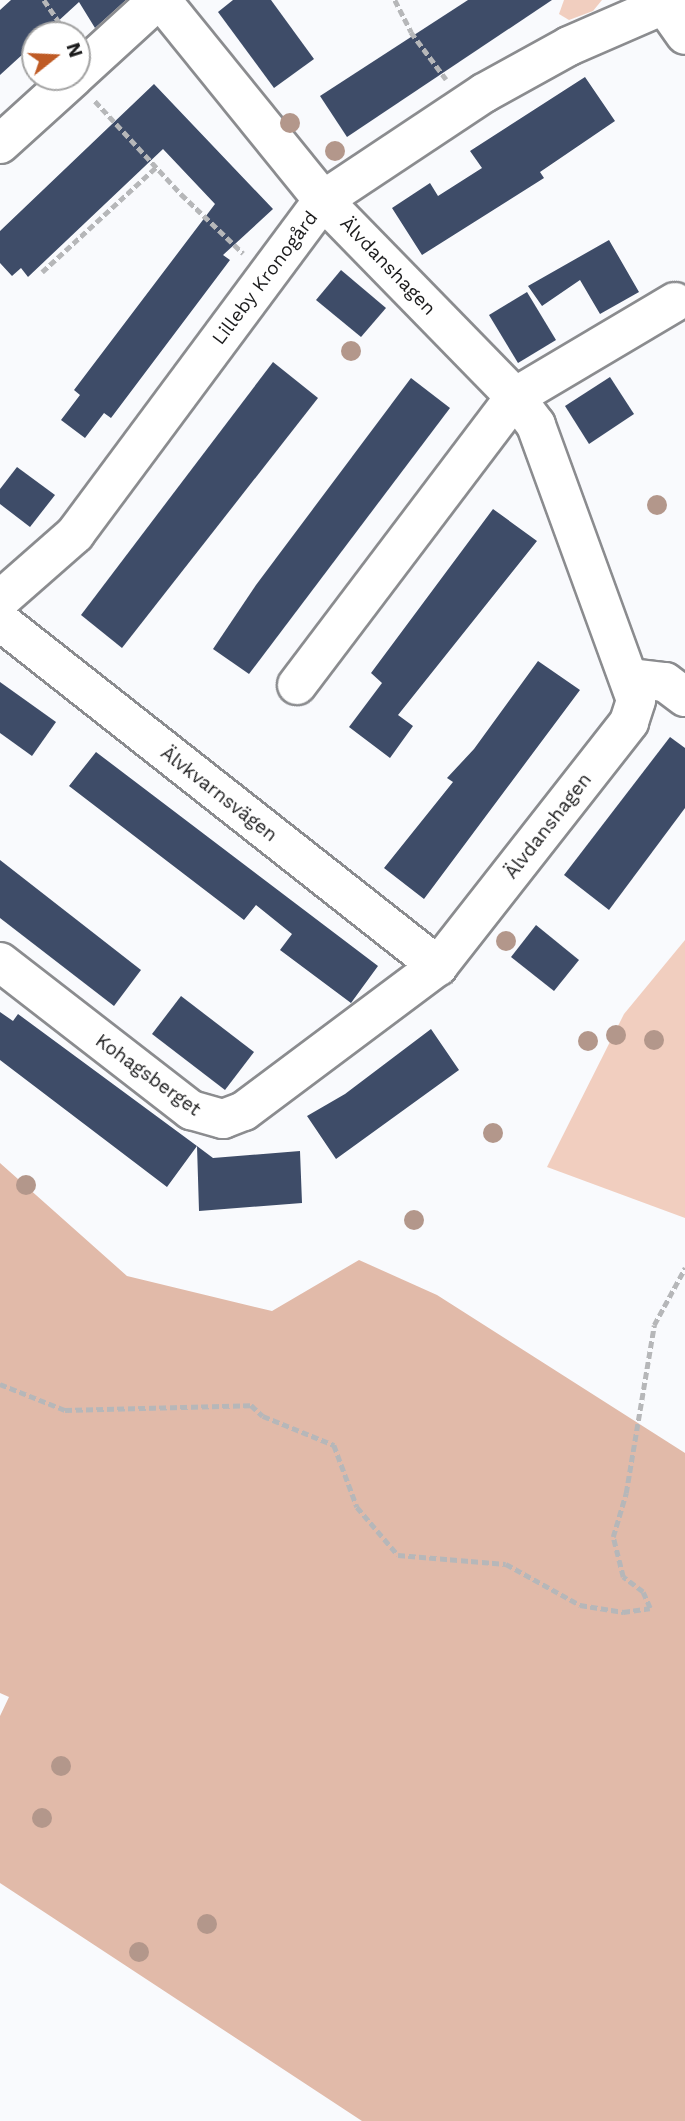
<!DOCTYPE html>
<html>
<head>
<meta charset="utf-8">
<style>
	body { margin:0 }
	#map { position:relative; width:685px; height:2121px; overflow:hidden; background:#f9fafd; font-family:"Work Sans",sans-serif }
	div>[style] { position:absolute }
	.green>* { inset:0; background:#f1cebf }
	.forest>* { inset:0; background:#e1baa9 }
	.building>* { inset:0; background:#3e4c68 }
	.path>* { height:4.5px; margin-top:-2.25px; transform-origin:0; background:repeating-linear-gradient(90deg,#b6b7b9 0 7px,transparent 0 10.5px) }
	.roads { filter:drop-shadow(2px 0 #8b8c8f) drop-shadow(-2px 0 #8b8c8f) drop-shadow(0 2px #8b8c8f) drop-shadow(0 -2px #8b8c8f) }
	.minor>* { height:38px; margin:-19px; padding:0 19px; transform-origin:19px; border-radius:19px; background:#fff }
	.trees>* { width:20px; height:20px; margin:-10px; border-radius:50%; background:#b3978b }
	span { translate:-50% -50%; white-space:nowrap; text-align:center; line-height:1.15; -webkit-text-stroke:7px #fff; paint-order:stroke }
	.street-label { font-size:19px; color:#1b1b1c }
	.north { position:absolute; left:21px; top:21px; width:70px; height:70px; box-sizing:border-box; background:#fff; border:2px solid #a4a4a4; border-radius:50%; rotate:72deg; font-size:19px; font-weight:700; line-height:28px; text-align:center; color:#1b1b1c }
	.north::after { content:''; display:block; margin:auto; width:24px; height:32px; background:#bf5b25; clip-path:polygon(50% 0,100% 100%,50% 72%,0 100%) }
</style>
</head>
<body>
<div id="map">
	<div class="green">
		<i style="clip-path:polygon(564px 0,602px 0,593px 11px,569px 20px,559px 14px)"></i>
		<i style="clip-path:polygon(685px 940px,685px 1218px,547px 1167px,624px 1014px)"></i>
	</div>
	<div class="forest">
		<i style="clip-path:polygon(0 1163px,127px 1276px,272px 1311px,359px 1260px,437px 1295px,685px 1453px,685px 2121px,362px 2121px,0 1883px,0 1716px,9px 1697px,0 1693px)"></i>
	</div>
	<div class="building">
		<i style="clip-path:polygon(11px 0,126px 0,95px 28px,79px 2px,43px 35px,35px 35px,35px 43px,0 75px,0 10px)"></i>
		<i style="clip-path:polygon(233px 0,271px 0,314px 59px,274px 88px,218px 12px)"></i>
		<i style="clip-path:polygon(468px 0,552px 0,347px 137px,320px 96px)"></i>
		<i style="clip-path:polygon(585px 77px,615px 121px,540px 172px,544px 178px,422px 255px,392px 208px,430px 183px,438px 196px,482px 168px,470px 151px)"></i>
		<i style="clip-path:polygon(154px 84px,273px 209px,223px 255px,230px 260px,111px 418px,104px 413px,85px 438px,61px 420px,80px 395px,74px 390px,215px 204px,163px 149px,28px 277px,21px 268px,12px 276px,0 263px,0 231px)"></i>
		<i style="clip-path:polygon(609px 240px,639px 292px,600px 314px,580px 280px,542px 306px,528px 286px)"></i>
		<i style="clip-path:polygon(341px 270px,386px 308px,361px 337px,316px 300px)"></i>
		<i style="clip-path:polygon(527px 292px,556px 340px,518px 363px,489px 315px)"></i>
		<i style="clip-path:polygon(273px 362px,318px 398px,122px 648px,81px 615px)"></i>
		<i style="clip-path:polygon(610px 377px,634px 414px,589px 444px,565px 406px)"></i>
		<i style="clip-path:polygon(411px 378px,450px 408px,249px 674px,213px 649px,256px 585px)"></i>
		<i style="clip-path:polygon(17px 467px,55px 495px,30px 527px,0 504px,0 489px)"></i>
		<i style="clip-path:polygon(493px 509px,537px 541px,398px 715px,413px 726px,390px 758px,349px 727px,382px 683px,371px 673px)"></i>
		<i style="clip-path:polygon(538px 661px,580px 690px,424px 899px,384px 868px,453px 782px,447px 778px,474px 749px)"></i>
		<i style="clip-path:polygon(0 682px,56px 722px,32px 756px,0 733px)"></i>
		<i style="clip-path:polygon(670px 737px,685px 748px,685px 808px,609px 910px,564px 875px)"></i>
		<i style="clip-path:polygon(96px 752px,378px 966px,351px 1003px,280px 950px,292px 934px,256px 905px,244px 920px,69px 786px)"></i>
		<i style="clip-path:polygon(0 860px,141px 970px,114px 1006px,0 918px)"></i>
		<i style="clip-path:polygon(536px 925px,579px 960px,554px 991px,511px 957px)"></i>
		<i style="clip-path:polygon(181px 996px,254px 1052px,225px 1090px,152px 1034px)"></i>
		<i style="clip-path:polygon(0 1012px,13px 1021px,18px 1014px,197px 1146px,167px 1187px,0 1060px)"></i>
		<i style="clip-path:polygon(431px 1029px,459px 1070px,336px 1159px,307px 1116px,345px 1094px)"></i>
		<i style="clip-path:polygon(197px 1146px,213px 1158px,300px 1151px,302px 1203px,199px 1211px)"></i>
	</div>
	<div class="path">
		<i style="left:44px;top:0;width:42px;rotate:55.6deg"></i>
		<i style="left:395px;top:0;width:36px;rotate:63deg"></i>
		<i style="left:411px;top:32px;width:59px;rotate:53.3deg"></i>
		<i style="left:95px;top:101px;width:127px;rotate:47.2deg"></i>
		<i style="left:181px;top:194px;width:86px;rotate:43.6deg"></i>
		<i style="left:42px;top:272px;width:155px;rotate:-42.6deg"></i>
		<i style="left:0;top:1384px;width:70px;rotate:21.8deg"></i>
		<i style="left:65px;top:1410px;width:186px;rotate:-1.5deg"></i>
		<i style="left:251px;top:1405px;width:16px;rotate:43deg"></i>
		<i style="left:263px;top:1416px;width:77px;rotate:22.2deg"></i>
		<i style="left:334px;top:1445px;width:66px;rotate:69.6deg"></i>
		<i style="left:357px;top:1507px;width:63px;rotate:49.5deg"></i>
		<i style="left:398px;top:1555px;width:108px;rotate:4.8deg"></i>
		<i style="left:506px;top:1564px;width:85px;rotate:29deg"></i>
		<i style="left:580px;top:1605px;width:44px;rotate:9.2deg"></i>
		<i style="left:623px;top:1612px;width:27px;rotate:-8deg"></i>
		<i style="left:650px;top:1608px;width:17px;rotate:-114deg"></i>
		<i style="left:643px;top:1592px;width:25px;rotate:-143deg"></i>
		<i style="left:623px;top:1577px;width:41px;rotate:-104deg"></i>
		<i style="left:613px;top:1537px;width:46px;rotate:-73.5deg"></i>
		<i style="left:626px;top:1493px;width:170px;rotate:-80.5deg"></i>
		<i style="left:654px;top:1325px;width:65px;rotate:-61.5deg"></i>
	</div>
	<div class="roads">
		<div class="minor">
			<i style="left:654px;top:0;width:13px;rotate:29deg"></i>
			<i style="left:665px;top:6px;width:35px;rotate:55deg"></i>
			<i style="left:77px;top:74px;width:110px;rotate:-42.4deg"></i>
			<i style="left:0;top:144px;width:100px;rotate:-42.2deg"></i>
			<i style="left:0;top:600px;width:100px;rotate:-41.3deg"></i>
			<i style="left:75px;top:534px;width:416px;rotate:-53.4deg"></i>
			<i style="left:323px;top:200px;width:193px;rotate:-33.6deg"></i>
			<i style="left:484px;top:93px;width:97px;rotate:-28.9deg"></i>
			<i style="left:569px;top:46px;width:116px;rotate:-23.5deg"></i>
			<i style="left:0;top:621px;width:558px;rotate:38.23deg"></i>
			<i style="left:631px;top:678px;width:34px;rotate:7deg"></i>
			<i style="left:665px;top:682px;width:25px;rotate:37deg"></i>
			<i style="left:297px;top:685px;width:361px;rotate:-52.9deg"></i>
			<i style="left:515px;top:397px;width:186px;rotate:-30.7deg"></i>
			<i style="left:0;top:962px;width:242px;rotate:37.8deg"></i>
			<i style="left:191px;top:1110px;width:33px;rotate:16deg"></i>
			<i style="left:223px;top:1119px;width:22px;rotate:-21deg"></i>
			<i style="left:244px;top:1111px;width:242px;rotate:-36.8deg"></i>
			<i style="left:438px;top:966px;width:310px;rotate:-51.9deg"></i>
			<i style="left:629px;top:722px;width:23px;rotate:-72deg"></i>
			<i style="left:636px;top:700px;width:293px;rotate:-110deg"></i>
			<i style="left:536px;top:425px;width:35px;rotate:-127deg"></i>
			<i style="left:515px;top:397px;width:275px;rotate:-134.3deg"></i>
			<i style="left:323px;top:200px;width:257px;rotate:-129deg"></i>
		</div>
	</div>
	<div class="trees">
		<i style="left:290px;top:123px"></i>
		<i style="left:335px;top:151px"></i>
		<i style="left:351px;top:351px"></i>
		<i style="left:657px;top:505px"></i>
		<i style="left:506px;top:941px"></i>
		<i style="left:616px;top:1035px"></i>
		<i style="left:654px;top:1040px"></i>
		<i style="left:588px;top:1041px"></i>
		<i style="left:493px;top:1133px"></i>
		<i style="left:26px;top:1185px"></i>
		<i style="left:414px;top:1220px"></i>
		<i style="left:61px;top:1766px"></i>
		<i style="left:42px;top:1818px"></i>
		<i style="left:207px;top:1924px"></i>
		<i style="left:139px;top:1952px"></i>
	</div>
	<div class="street-label">
		<span style="left:388px;top:266px;rotate:46deg">Älvdanshagen</span>
		<span style="left:265px;top:278px;rotate:-53deg">Lilleby Kronogård</span>
		<span style="left:219px;top:794px;rotate:38deg">Älvkvarnsvägen</span>
		<span style="left:548px;top:826px;rotate:-52deg">Älvdanshagen</span>
		<span style="left:148px;top:1075px;rotate:36deg">Kohagsberget</span>
	</div>
	<div class="north">N</div>
</div>
</body>
</html>
